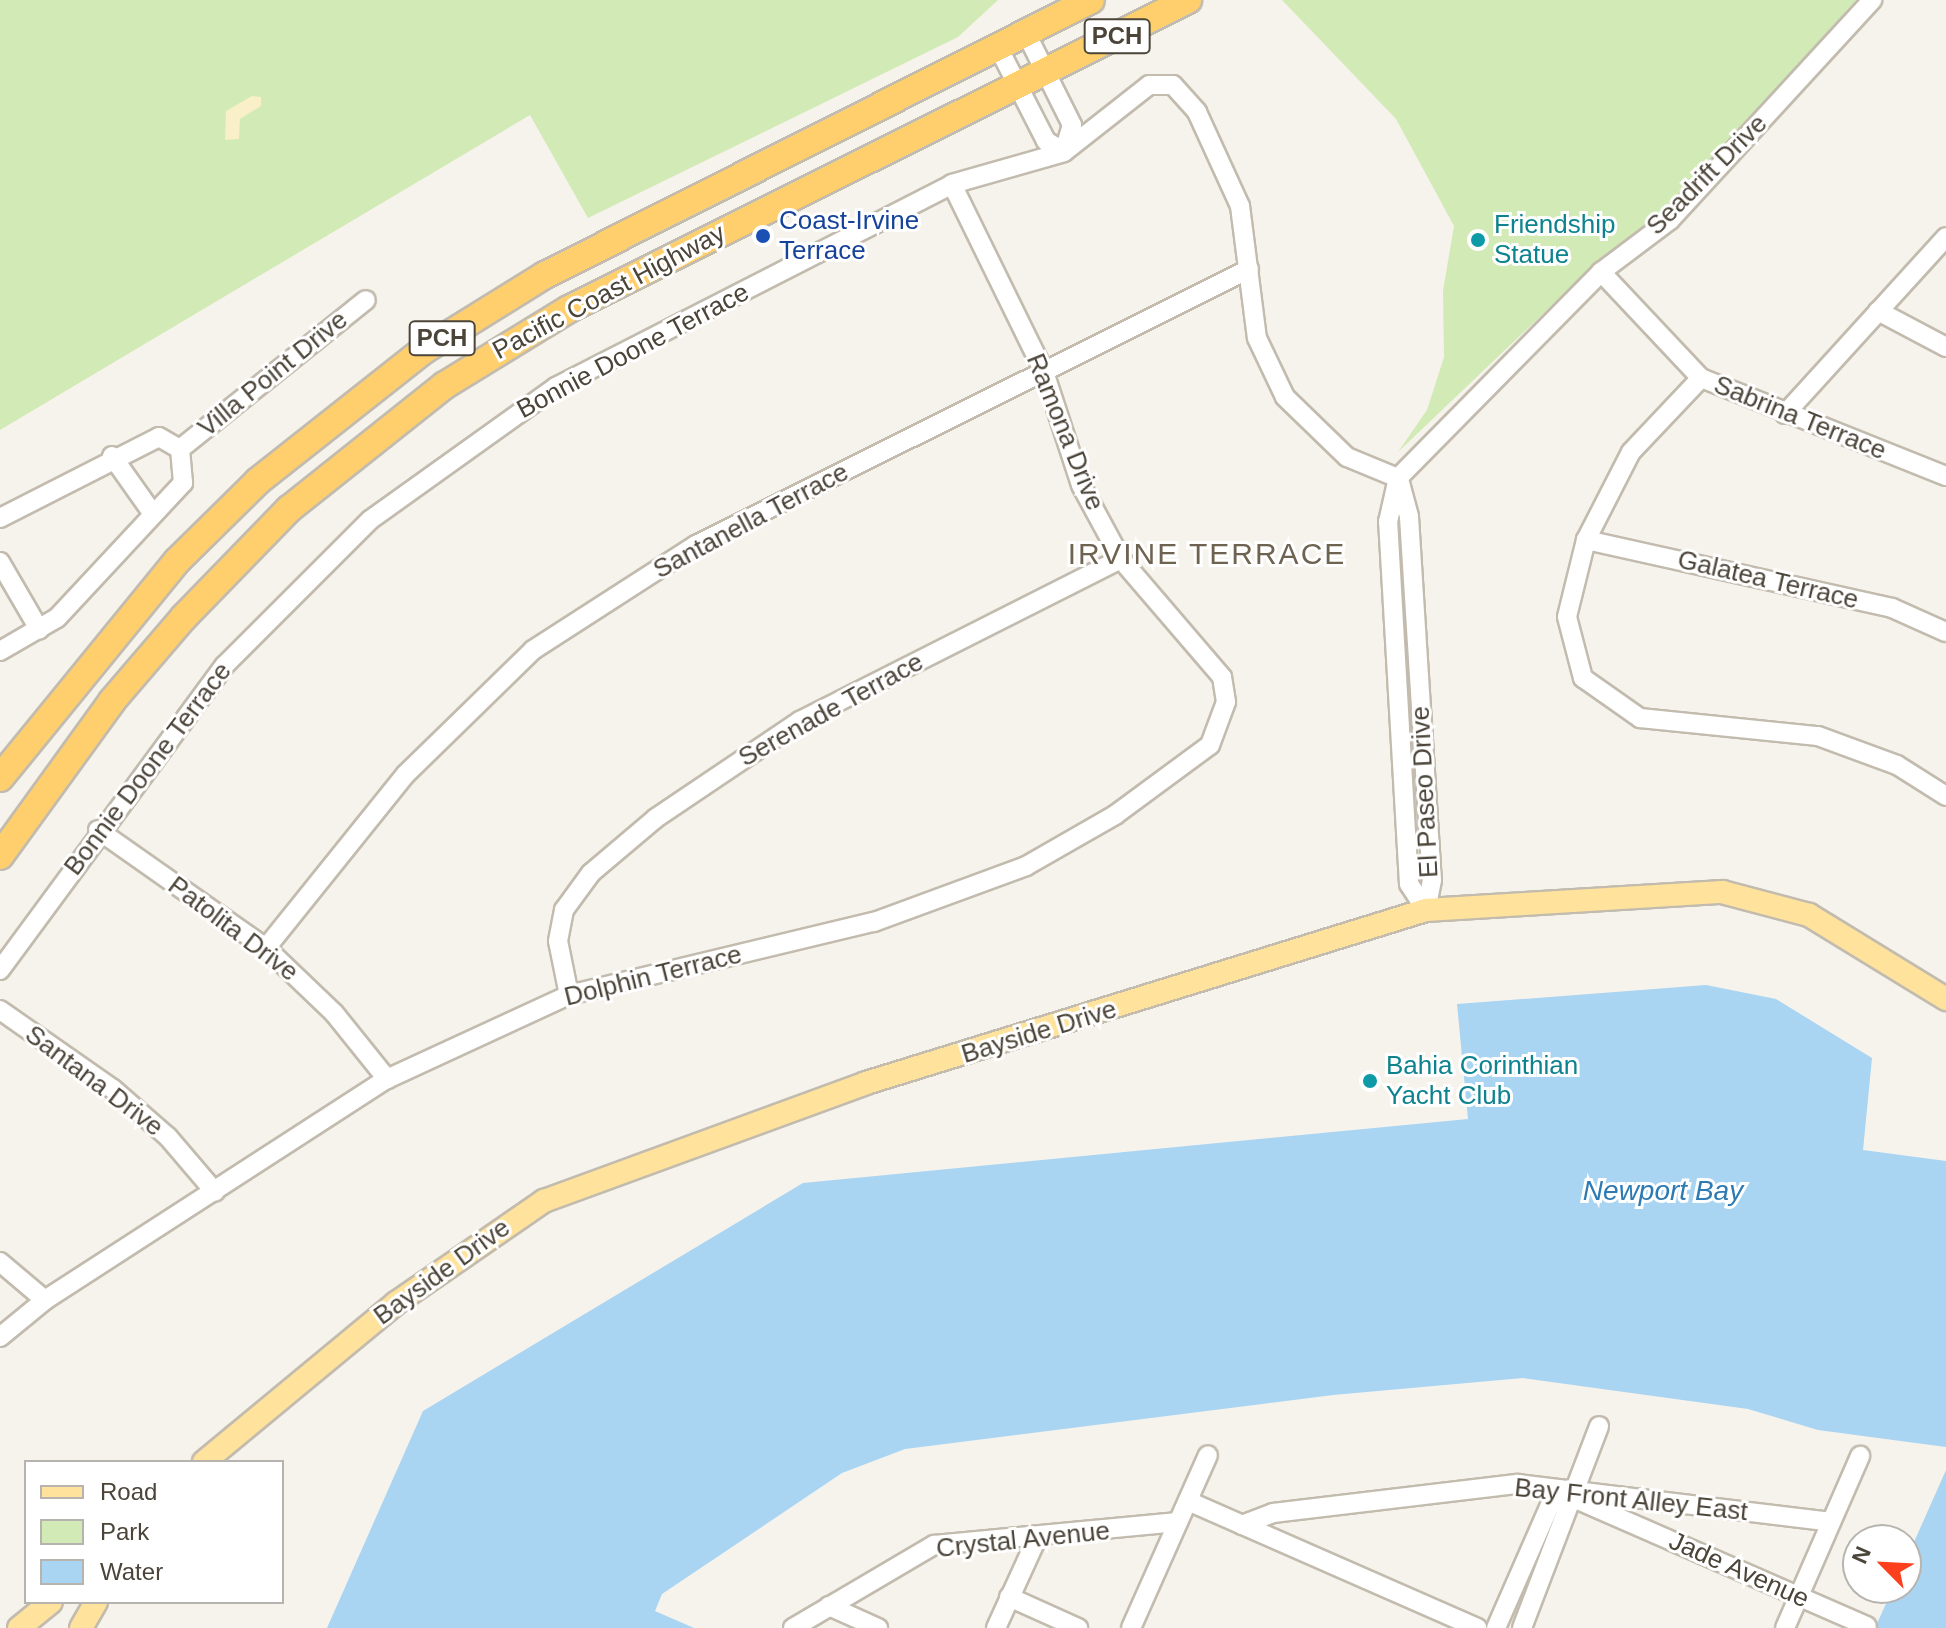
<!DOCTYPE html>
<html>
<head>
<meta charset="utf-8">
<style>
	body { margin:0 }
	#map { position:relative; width:1946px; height:1628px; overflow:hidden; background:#f6f3ec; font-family:Arial,sans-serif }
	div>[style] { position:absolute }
	.green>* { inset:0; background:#d2eab5 }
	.sand>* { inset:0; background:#f9efc9 }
	.water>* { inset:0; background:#a9d4f2 }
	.roads { filter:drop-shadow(2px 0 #c2bbae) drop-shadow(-2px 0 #c2bbae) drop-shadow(0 2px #c2bbae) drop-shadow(0 -2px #c2bbae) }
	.minor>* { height:18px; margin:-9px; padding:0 9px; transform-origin:9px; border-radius:9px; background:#fff }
	.major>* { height:22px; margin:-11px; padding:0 11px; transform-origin:11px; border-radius:11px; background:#ffe39c }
	.highway>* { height:26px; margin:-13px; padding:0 13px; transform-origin:13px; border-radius:13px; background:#ffcf6e }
	.dots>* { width:22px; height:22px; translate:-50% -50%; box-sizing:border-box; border:4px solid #fff; border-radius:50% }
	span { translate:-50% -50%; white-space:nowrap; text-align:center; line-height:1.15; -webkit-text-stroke:6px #fff; paint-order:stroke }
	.shield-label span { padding:2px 6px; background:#fff; border:2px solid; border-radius:6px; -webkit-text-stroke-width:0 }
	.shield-label { font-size:24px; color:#4b4439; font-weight:700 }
	.street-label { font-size:26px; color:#4b4439 }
	.transit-label { font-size:26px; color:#164399 }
	.left { translate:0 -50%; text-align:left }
	.culture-label { font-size:26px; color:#0d838f }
	.water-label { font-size:28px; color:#2e7ab2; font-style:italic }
	.quarter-label { font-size:30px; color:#6e6250; letter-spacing:2px }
	.legend { position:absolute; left:24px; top:1460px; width:260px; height:144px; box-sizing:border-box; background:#fff; border:2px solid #b7b4b0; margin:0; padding:10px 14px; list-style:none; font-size:24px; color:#4b4439 }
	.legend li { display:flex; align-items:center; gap:16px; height:40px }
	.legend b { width:40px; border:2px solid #b7b4b0 }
	.north { position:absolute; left:1842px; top:1524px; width:80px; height:80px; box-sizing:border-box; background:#fff; border:2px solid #b7b4b0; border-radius:50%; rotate:294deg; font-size:22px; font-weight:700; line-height:32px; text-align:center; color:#4b4439 }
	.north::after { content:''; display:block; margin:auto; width:28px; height:36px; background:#fc3f1d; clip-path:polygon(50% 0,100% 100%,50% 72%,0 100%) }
</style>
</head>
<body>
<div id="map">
	<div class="green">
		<i style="clip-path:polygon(0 0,998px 0,958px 37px,588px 218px,530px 115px,0 430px)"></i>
		<i style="clip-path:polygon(1282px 0,1856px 0,1666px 213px,1591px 268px,1398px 452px,1427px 410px,1444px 357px,1443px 291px,1454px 226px,1396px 119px)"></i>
	</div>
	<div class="sand">
		<i style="clip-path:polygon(252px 96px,261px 97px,261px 106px,240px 119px,239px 139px,225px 140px,226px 111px)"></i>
	</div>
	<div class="water">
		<i style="clip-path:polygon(1706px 985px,1776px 999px,1872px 1058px,1863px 1150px,1946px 1161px,1946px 1447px,1818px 1430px,1748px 1409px,1523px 1378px,1333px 1395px,905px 1449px,842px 1473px,662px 1594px,655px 1611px,694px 1628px,327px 1628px,423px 1411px,803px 1183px,1468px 1119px,1457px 1004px)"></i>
		<i style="clip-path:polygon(1946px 1470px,1946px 1628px,1875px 1628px,1893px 1588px,1906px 1588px,1906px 1560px)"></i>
	</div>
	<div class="roads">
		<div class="minor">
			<i style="left:1026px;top:33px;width:103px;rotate:63.4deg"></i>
			<i style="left:1072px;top:125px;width:28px;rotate:107deg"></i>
			<i style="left:998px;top:47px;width:106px;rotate:62.9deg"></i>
			<i style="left:1046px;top:141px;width:21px;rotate:31deg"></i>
			<i style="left:1601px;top:272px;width:146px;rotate:46.7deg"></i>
			<i style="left:1701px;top:378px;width:264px;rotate:21.8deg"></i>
			<i style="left:1878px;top:311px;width:77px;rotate:27.9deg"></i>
			<i style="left:1701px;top:378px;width:102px;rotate:133.4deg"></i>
			<i style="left:1631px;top:452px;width:99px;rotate:117.1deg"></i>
			<i style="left:1586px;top:540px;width:79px;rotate:103.9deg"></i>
			<i style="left:1567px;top:617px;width:63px;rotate:75.3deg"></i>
			<i style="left:1583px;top:678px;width:70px;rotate:35.1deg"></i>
			<i style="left:1640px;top:718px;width:179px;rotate:5.8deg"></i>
			<i style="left:1818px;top:736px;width:84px;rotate:20.2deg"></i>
			<i style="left:1897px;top:765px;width:58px;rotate:32.3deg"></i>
			<i style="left:1785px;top:414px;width:239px;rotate:-47.7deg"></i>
			<i style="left:112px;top:456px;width:71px;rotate:54.7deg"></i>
			<i style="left:1399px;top:479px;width:39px;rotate:75deg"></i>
			<i style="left:1409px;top:517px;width:364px;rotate:86.4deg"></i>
			<i style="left:1432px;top:880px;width:31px;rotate:101deg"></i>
			<i style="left:0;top:518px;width:178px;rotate:-27deg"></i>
			<i style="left:159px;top:437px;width:24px;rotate:30deg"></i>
			<i style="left:180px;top:449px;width:238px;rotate:-38.7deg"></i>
			<i style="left:1586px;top:540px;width:313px;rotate:12.5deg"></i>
			<i style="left:1892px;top:608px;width:59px;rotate:24deg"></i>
			<i style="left:0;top:562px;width:78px;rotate:59.8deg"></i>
			<i style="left:0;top:651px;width:66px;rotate:-30.1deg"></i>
			<i style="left:57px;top:618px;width:185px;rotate:-47deg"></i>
			<i style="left:183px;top:483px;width:34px;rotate:-95deg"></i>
			<i style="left:98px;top:830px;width:205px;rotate:35.1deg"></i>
			<i style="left:266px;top:948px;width:94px;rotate:43.7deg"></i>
			<i style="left:334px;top:1013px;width:85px;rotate:51.2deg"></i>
			<i style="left:1426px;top:910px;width:31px;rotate:-123deg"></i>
			<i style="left:1409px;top:884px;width:363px;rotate:-93.3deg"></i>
			<i style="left:1388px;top:522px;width:45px;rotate:-77.2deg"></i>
			<i style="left:1398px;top:478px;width:289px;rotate:-45.4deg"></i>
			<i style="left:1601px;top:272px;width:86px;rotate:-37deg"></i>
			<i style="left:1670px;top:220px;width:299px;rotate:-47.4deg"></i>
			<i style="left:266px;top:948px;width:223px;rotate:-51.2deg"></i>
			<i style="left:406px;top:774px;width:177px;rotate:-44.3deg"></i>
			<i style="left:533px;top:650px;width:194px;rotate:-32.8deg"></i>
			<i style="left:696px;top:545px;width:618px;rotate:-26.52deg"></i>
			<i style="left:0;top:970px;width:379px;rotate:-53.6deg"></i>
			<i style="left:225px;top:665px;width:205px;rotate:-45deg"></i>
			<i style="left:370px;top:520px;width:229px;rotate:-35.6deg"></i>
			<i style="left:556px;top:387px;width:445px;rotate:-27.1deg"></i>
			<i style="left:952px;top:184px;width:116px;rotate:-15.9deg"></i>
			<i style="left:1064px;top:152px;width:108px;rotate:-38.2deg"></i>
			<i style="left:1149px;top:85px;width:24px"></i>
			<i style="left:1173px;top:85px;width:36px;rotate:48deg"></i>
			<i style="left:1197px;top:112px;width:103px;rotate:65.4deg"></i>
			<i style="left:1240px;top:206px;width:133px;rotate:82.7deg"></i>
			<i style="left:1257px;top:338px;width:65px;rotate:64.6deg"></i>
			<i style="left:1285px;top:397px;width:86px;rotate:44.1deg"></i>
			<i style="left:1347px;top:457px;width:55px;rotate:22.4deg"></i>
			<i style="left:569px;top:995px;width:55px;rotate:-101.5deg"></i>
			<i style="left:558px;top:941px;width:32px;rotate:-79deg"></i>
			<i style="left:564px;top:910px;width:46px;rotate:-53.9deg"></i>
			<i style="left:591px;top:873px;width:85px;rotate:-40.2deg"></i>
			<i style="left:656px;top:818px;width:174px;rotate:-34deg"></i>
			<i style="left:800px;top:721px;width:360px;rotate:-26.8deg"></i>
			<i style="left:0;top:1010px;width:138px;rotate:35deg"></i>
			<i style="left:113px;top:1089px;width:73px;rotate:41.1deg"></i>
			<i style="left:168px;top:1137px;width:72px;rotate:49.5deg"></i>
			<i style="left:0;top:1262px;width:59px;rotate:40.2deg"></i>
			<i style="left:0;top:1337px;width:58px;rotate:-39.4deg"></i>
			<i style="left:45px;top:1300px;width:407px;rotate:-32.9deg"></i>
			<i style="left:387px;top:1079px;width:200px;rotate:-24.8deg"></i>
			<i style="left:569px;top:995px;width:314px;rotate:-13.5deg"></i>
			<i style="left:874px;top:922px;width:162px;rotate:-20.2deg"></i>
			<i style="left:1026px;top:866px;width:103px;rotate:-29.8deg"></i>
			<i style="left:1115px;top:815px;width:118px;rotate:-36.4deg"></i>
			<i style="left:1210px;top:745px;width:46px;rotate:-69.6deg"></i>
			<i style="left:1226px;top:702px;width:25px;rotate:-99deg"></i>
			<i style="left:1222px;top:677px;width:155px;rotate:-130.6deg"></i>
			<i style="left:1121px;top:559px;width:84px;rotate:-118.4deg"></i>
			<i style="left:1081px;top:485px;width:119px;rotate:-108.1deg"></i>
			<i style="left:1044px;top:372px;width:209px;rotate:-116.1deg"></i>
			<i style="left:1569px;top:1496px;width:325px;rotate:23.6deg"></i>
			<i style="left:1188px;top:1501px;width:316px;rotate:23.7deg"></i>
			<i style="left:1242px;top:1525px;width:33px;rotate:-21deg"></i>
			<i style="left:1273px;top:1513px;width:247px;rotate:-6.8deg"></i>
			<i style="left:1518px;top:1484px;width:315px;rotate:6.9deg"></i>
			<i style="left:1009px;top:1597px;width:76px;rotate:24.2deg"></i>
			<i style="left:829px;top:1606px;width:54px;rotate:24.2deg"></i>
			<i style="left:793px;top:1628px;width:164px;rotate:-30.5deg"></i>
			<i style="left:934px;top:1545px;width:245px;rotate:-5.4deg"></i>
			<i style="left:996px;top:1628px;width:99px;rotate:-65.5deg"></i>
			<i style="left:1131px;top:1628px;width:189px;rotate:-66deg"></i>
			<i style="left:1496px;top:1628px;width:137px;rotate:-66.3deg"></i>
			<i style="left:1551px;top:1503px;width:18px;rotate:-27deg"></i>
			<i style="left:1522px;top:1628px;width:216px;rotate:-69.1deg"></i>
			<i style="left:1785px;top:1628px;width:188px;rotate:-66.4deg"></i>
		</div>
		<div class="major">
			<i style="left:204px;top:1462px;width:249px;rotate:-39.6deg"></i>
			<i style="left:396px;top:1303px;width:180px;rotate:-34.6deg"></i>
			<i style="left:544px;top:1201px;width:343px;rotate:-20.1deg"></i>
			<i style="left:866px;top:1083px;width:586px;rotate:-17.17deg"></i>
			<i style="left:1426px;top:910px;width:297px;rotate:-3.5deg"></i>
			<i style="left:1722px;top:892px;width:90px;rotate:14.8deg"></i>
			<i style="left:1809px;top:915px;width:161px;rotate:31.5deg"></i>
			<i style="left:19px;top:1628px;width:41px;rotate:-39.1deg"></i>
			<i style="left:81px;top:1628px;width:30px;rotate:-60deg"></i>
		</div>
		<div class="highway">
			<i style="left:0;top:778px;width:280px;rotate:-50.8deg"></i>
			<i style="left:177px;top:561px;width:114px;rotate:-44.6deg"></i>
			<i style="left:258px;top:481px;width:211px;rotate:-38.3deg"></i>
			<i style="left:424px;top:350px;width:142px;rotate:-31.8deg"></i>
			<i style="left:545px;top:275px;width:611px;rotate:-26.73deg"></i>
			<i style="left:0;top:856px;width:191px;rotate:-54.1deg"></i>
			<i style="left:112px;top:701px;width:111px;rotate:-49.4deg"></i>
			<i style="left:184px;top:617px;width:151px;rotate:-45.8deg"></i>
			<i style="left:289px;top:509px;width:199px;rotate:-38.5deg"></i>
			<i style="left:445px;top:385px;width:145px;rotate:-31.5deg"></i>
			<i style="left:569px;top:309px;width:692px;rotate:-26.53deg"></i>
		</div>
	</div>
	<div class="dots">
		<i style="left:763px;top:236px;background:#1a4fb4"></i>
		<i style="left:1478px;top:240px;background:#0f9aa8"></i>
		<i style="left:1370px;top:1081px;background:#0f9aa8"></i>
	</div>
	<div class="shield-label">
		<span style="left:1117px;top:36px">PCH</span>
		<span style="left:442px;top:338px">PCH</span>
	</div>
	<div class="street-label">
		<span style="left:1707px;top:175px;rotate:-45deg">Seadrift Drive</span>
		<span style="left:609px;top:292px;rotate:-28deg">Pacific Coast Highway</span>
		<span style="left:633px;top:351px;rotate:-28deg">Bonnie Doone Terrace</span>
		<span style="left:273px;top:374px;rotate:-39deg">Villa Point Drive</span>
		<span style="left:1800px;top:418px;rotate:22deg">Sabrina Terrace</span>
		<span style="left:1065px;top:432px;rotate:68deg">Ramona Drive</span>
		<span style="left:751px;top:521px;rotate:-28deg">Santanella Terrace</span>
		<span style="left:1768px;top:580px;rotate:13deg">Galatea Terrace</span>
		<span style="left:831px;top:710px;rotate:-29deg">Serenade Terrace</span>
		<span style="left:148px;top:769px;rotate:-53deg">Bonnie Doone Terrace</span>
		<span style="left:1425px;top:792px;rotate:-93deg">El Paseo Drive</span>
		<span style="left:233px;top:929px;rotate:37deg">Patolita Drive</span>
		<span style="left:653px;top:976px;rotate:-14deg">Dolphin Terrace</span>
		<span style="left:1039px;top:1032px;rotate:-17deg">Bayside Drive</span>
		<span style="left:94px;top:1081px;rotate:37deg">Santana Drive</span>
		<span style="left:442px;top:1272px;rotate:-36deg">Bayside Drive</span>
		<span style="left:1631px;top:1500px;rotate:6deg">Bay Front Alley East</span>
		<span style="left:1023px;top:1540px;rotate:-6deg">Crystal Avenue</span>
		<span style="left:1739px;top:1570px;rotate:24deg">Jade Avenue</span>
	</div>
	<div class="transit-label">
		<span class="left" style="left:779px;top:236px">Coast-Irvine<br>Terrace</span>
	</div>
	<div class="culture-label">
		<span class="left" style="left:1494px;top:240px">Friendship<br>Statue</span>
		<span class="left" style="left:1386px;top:1081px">Bahia Corinthian<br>Yacht Club</span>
	</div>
	<div class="water-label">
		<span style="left:1663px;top:1191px">Newport Bay</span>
	</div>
	<div class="quarter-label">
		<span style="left:1207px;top:554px">IRVINE TERRACE</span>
	</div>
	<ul class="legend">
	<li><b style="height:10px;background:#ffe39c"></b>Road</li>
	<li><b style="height:22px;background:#d2eab5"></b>Park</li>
	<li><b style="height:22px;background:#a9d4f2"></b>Water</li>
	</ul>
	<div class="north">N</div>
</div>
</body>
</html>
